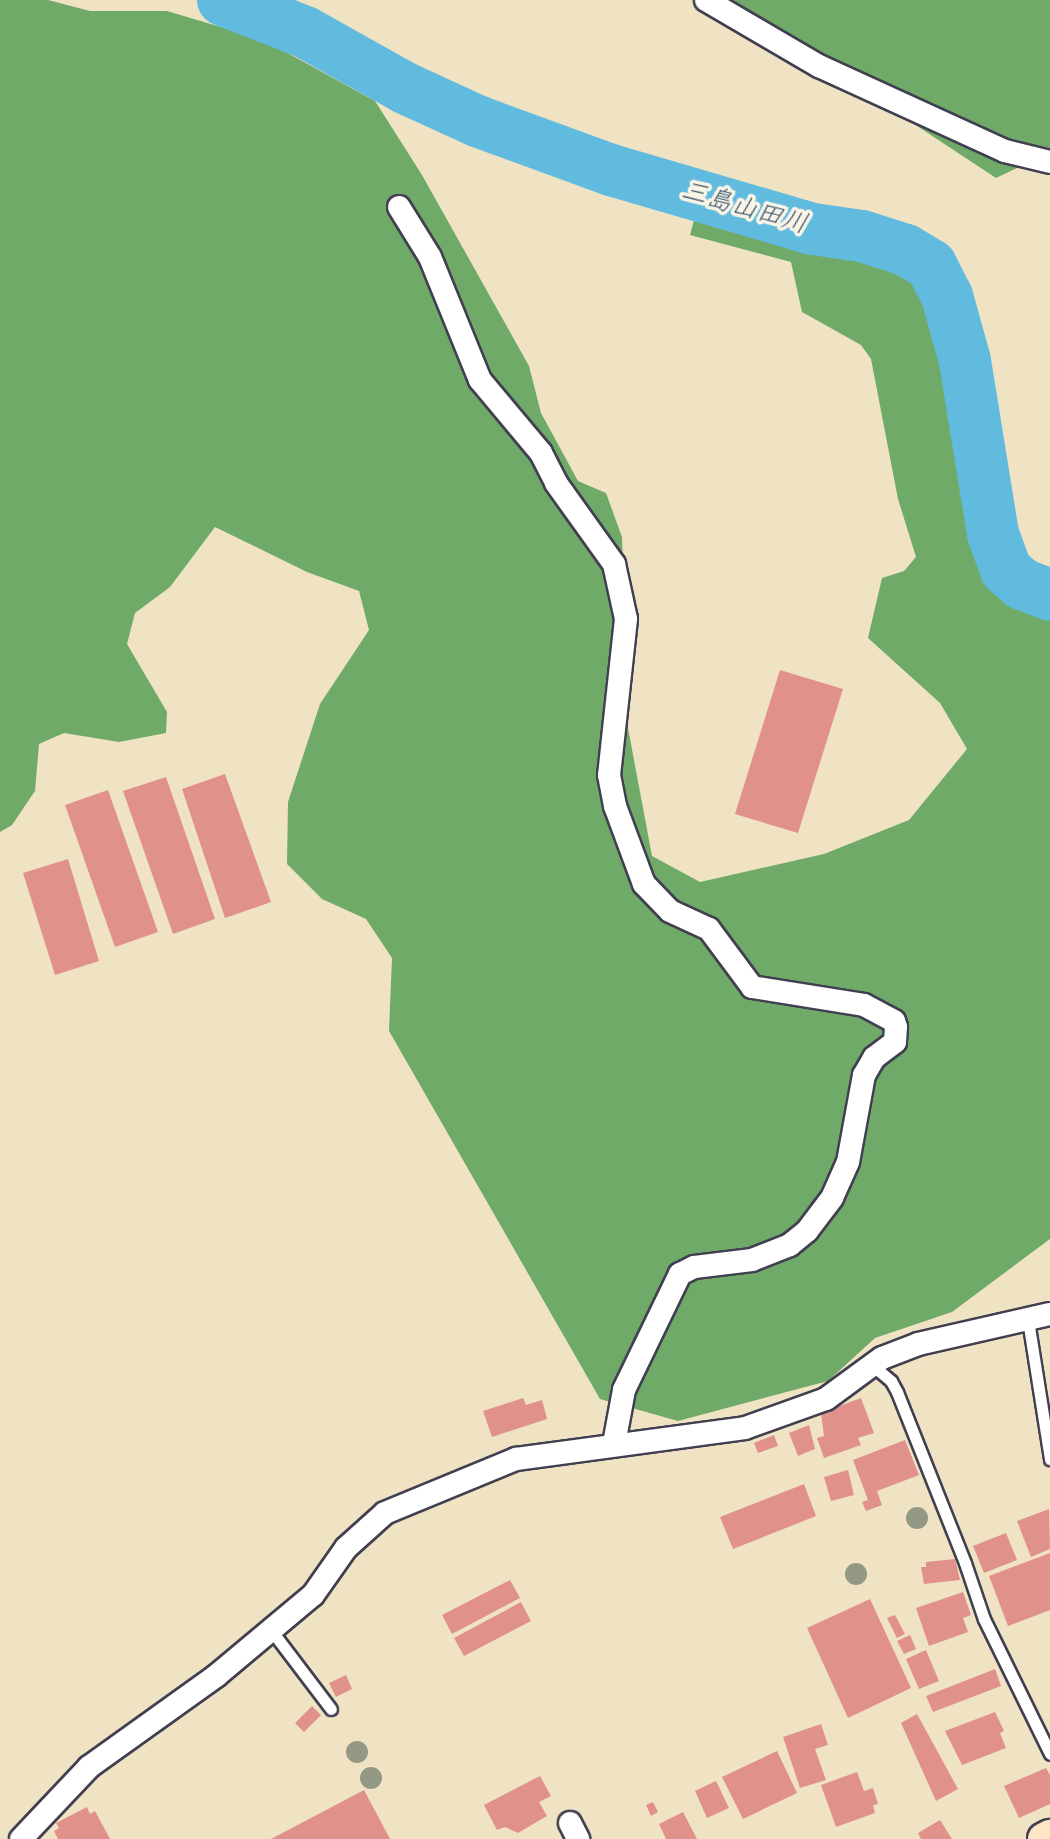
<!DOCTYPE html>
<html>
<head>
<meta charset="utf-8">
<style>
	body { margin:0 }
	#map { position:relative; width:1050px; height:1839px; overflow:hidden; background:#efe3c4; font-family:Kalam,"Klee One",sans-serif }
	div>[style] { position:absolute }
	.forest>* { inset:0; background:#70aa69 }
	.river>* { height:52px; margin:-26px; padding:0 26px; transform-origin:26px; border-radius:26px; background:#60bbde }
	.building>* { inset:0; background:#e1918c }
	.roads { filter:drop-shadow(2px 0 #413f50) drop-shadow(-2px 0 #413f50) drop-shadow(0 2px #413f50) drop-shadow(0 -2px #413f50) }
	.lane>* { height:11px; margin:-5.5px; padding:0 5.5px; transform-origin:5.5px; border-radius:5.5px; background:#fff }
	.street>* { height:22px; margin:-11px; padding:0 11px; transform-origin:11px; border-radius:11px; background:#fff }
	.secondary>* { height:32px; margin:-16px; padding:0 16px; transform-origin:16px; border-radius:16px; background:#ffe4c6 }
	.trees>* { width:22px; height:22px; margin:-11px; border-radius:50%; background:#939885 }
	span { translate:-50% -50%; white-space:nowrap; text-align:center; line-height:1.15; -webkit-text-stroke:7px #fcf5e5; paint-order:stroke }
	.water-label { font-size:26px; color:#385874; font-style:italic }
</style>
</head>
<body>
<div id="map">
	<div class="forest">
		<i style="clip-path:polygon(0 0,48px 0,90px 11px,167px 11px,264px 40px,375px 101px,422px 175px,529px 366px,541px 413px,578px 481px,606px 493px,622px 537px,628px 728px,652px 856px,700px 882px,824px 854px,909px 820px,967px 749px,940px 703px,868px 638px,882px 578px,904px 571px,916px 557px,898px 499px,871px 359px,861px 345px,802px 312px,791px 262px,690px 235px,698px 205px,771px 230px,885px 252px,933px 279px,971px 500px,990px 573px,1014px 600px,1050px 609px,1050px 1239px,952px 1312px,875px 1338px,828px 1381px,678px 1421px,600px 1399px,389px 1031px,392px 958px,366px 919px,322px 899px,287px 864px,288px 802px,320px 704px,369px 630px,359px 591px,307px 572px,215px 527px,170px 587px,135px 613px,127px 644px,167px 712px,166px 733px,119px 742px,64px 733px,39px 744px,35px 791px,12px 825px,0 832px)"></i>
		<i style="clip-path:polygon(726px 0,1050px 0,1050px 152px,996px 178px)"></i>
	</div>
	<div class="river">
		<i style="left:223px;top:0;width:88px;rotate:21.3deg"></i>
		<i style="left:305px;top:32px;width:115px;rotate:29.2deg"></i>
		<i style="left:405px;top:88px;width:79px;rotate:24.6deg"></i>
		<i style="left:477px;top:121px;width:143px;rotate:20.1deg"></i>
		<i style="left:611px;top:170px;width:210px;rotate:16.3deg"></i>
		<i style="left:813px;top:229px;width:49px;rotate:8.1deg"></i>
		<i style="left:862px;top:236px;width:46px;rotate:17.7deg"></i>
		<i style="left:906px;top:250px;width:29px;rotate:31deg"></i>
		<i style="left:931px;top:265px;width:35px;rotate:63deg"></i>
		<i style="left:947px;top:296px;width:67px;rotate:74.5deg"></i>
		<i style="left:965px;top:361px;width:175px;rotate:80.8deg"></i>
		<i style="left:993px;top:534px;width:38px;rotate:70deg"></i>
		<i style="left:1006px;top:570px;width:21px;rotate:41deg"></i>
		<i style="left:1022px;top:584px;width:30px;rotate:21deg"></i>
	</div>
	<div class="building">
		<i style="clip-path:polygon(780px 670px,843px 689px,798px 833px,735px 814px)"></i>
		<i style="clip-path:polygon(225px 774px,271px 902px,225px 918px,182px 789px)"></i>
		<i style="clip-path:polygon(166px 777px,215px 919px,173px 934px,123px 791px)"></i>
		<i style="clip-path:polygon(108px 790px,158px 932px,115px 947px,65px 805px)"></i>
		<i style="clip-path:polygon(68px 859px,99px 961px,55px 975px,23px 873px)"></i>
		<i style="clip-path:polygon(523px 1398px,526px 1405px,542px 1400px,547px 1419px,492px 1437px,483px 1411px)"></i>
		<i style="clip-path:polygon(861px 1398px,874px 1433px,858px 1438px,861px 1445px,824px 1458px,817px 1438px,824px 1436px,821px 1413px)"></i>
		<i style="clip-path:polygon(809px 1425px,815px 1449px,798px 1456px,789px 1433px)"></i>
		<i style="clip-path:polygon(774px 1435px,778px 1446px,758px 1453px,754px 1443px)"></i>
		<i style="clip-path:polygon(905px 1440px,919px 1475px,877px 1491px,882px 1505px,866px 1511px,862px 1502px,868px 1500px,853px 1460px)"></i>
		<i style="clip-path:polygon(848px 1470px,854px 1495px,831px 1501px,824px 1477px)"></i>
		<i style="clip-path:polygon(804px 1484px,816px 1516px,733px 1549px,720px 1517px)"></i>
		<i style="clip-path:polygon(1049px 1509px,1050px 1549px,1031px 1557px,1017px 1521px)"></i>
		<i style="clip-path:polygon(1006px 1533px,1017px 1560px,984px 1573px,973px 1546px)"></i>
		<i style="clip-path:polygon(1050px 1553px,1050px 1610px,1008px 1626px,989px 1576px)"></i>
		<i style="clip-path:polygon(955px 1559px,960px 1580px,924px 1584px,921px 1567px,926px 1567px,926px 1562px)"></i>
		<i style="clip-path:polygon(510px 1580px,520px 1598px,452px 1634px,442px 1615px)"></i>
		<i style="clip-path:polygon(963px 1592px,971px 1615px,963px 1618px,968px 1632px,929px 1646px,916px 1608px)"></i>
		<i style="clip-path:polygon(870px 1599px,911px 1688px,848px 1718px,807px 1628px)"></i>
		<i style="clip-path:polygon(521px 1602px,531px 1621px,464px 1656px,454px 1638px)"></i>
		<i style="clip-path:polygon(895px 1615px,905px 1634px,897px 1638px,887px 1618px)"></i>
		<i style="clip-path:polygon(910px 1635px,916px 1649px,904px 1654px,897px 1641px)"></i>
		<i style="clip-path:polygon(926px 1650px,939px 1681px,919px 1689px,906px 1659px)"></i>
		<i style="clip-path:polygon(995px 1669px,1001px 1686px,933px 1712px,926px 1696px)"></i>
		<i style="clip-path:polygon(346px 1675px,352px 1689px,336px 1697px,329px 1683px)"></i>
		<i style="clip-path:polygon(312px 1706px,321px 1715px,304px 1732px,295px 1723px)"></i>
		<i style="clip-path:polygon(995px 1712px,1004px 1731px,1000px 1733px,1006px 1748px,962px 1765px,945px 1731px)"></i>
		<i style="clip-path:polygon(917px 1714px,958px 1789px,936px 1801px,901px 1723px)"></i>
		<i style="clip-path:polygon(821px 1724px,828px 1745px,815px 1749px,826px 1780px,800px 1788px,783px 1737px)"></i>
		<i style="clip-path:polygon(777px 1751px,797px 1793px,743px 1819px,722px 1777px)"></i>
		<i style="clip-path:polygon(1046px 1768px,1050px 1775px,1050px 1804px,1019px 1818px,1004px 1786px)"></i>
		<i style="clip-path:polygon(857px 1772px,864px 1791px,873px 1788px,878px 1804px,873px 1805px,875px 1813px,836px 1827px,821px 1785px)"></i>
		<i style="clip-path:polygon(540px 1776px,551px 1796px,539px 1802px,547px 1816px,518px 1833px,505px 1827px,497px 1830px,484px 1805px)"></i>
		<i style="clip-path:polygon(716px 1781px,729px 1808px,707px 1818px,695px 1791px)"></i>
		<i style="clip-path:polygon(364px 1790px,390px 1839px,271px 1839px)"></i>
		<i style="clip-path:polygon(653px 1802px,658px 1812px,651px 1816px,646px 1805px)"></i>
		<i style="clip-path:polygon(87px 1807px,90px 1814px,95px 1811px,110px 1839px,58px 1839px,54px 1831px,59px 1828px,56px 1823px)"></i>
		<i style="clip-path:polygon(683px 1812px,697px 1839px,666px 1839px,659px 1824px)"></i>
		<i style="clip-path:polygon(940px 1820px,952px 1839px,921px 1839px,918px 1833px)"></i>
	</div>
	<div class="roads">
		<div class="lane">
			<i style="left:1028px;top:1320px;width:141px;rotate:81deg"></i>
			<i style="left:872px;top:1365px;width:25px;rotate:40deg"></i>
			<i style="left:891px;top:1381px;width:13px;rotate:61deg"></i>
			<i style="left:897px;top:1392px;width:184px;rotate:68.3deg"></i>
			<i style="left:965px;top:1563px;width:59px;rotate:71.3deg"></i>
			<i style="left:984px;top:1619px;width:150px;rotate:63.9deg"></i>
			<i style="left:271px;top:1630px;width:99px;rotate:52.8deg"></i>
		</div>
		<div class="street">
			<i style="left:706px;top:0;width:131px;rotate:30.3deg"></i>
			<i style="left:819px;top:66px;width:205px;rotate:24.6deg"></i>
			<i style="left:1005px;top:151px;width:46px;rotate:13.7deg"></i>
			<i style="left:399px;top:207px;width:59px;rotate:58.2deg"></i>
			<i style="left:430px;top:257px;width:133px;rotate:67.9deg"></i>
			<i style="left:480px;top:380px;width:95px;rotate:50.1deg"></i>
			<i style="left:541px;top:453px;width:34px;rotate:63deg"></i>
			<i style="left:556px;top:483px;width:100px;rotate:54.4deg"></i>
			<i style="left:614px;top:564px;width:56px;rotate:77.7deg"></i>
			<i style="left:626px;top:619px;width:157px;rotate:96.2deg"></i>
			<i style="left:609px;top:775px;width:32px;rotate:79deg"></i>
			<i style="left:615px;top:806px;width:83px;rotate:69.6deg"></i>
			<i style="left:644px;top:884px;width:37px;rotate:46deg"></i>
			<i style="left:670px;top:911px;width:43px;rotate:24.8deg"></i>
			<i style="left:709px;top:929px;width:72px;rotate:53.4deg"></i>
			<i style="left:752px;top:987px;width:113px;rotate:9.1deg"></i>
			<i style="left:864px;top:1005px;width:34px;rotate:28deg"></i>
			<i style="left:894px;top:1021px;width:6px;rotate:72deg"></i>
			<i style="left:896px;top:1027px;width:15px;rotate:94deg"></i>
			<i style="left:895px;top:1042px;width:26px;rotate:143deg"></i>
			<i style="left:874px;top:1058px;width:20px;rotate:120deg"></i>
			<i style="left:864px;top:1075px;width:88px;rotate:100.4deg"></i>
			<i style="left:848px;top:1162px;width:39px;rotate:114deg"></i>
			<i style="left:832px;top:1198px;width:41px;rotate:127.1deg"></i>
			<i style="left:807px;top:1231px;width:22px;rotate:141deg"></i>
			<i style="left:790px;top:1245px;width:41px;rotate:158.5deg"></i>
			<i style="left:752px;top:1260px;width:58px;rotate:173.1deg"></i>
			<i style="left:694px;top:1267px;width:16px;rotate:153deg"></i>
			<i style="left:680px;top:1274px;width:129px;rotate:115.8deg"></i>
			<i style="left:624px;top:1390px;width:55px;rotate:100.5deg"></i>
			<i style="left:570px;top:1823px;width:18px;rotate:63deg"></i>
			<i style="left:21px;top:1839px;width:99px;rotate:-46.6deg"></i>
			<i style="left:89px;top:1767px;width:156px;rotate:-35.6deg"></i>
			<i style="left:216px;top:1676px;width:126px;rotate:-39.9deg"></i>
			<i style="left:313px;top:1595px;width:57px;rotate:-54.9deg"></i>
			<i style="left:346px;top:1548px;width:52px;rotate:-41.9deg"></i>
			<i style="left:385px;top:1513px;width:142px;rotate:-22.4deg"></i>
			<i style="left:516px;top:1459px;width:231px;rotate:-7.7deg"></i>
			<i style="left:745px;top:1428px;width:86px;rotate:-19.7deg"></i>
			<i style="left:826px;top:1399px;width:69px;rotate:-36.2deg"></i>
			<i style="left:882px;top:1358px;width:39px;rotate:-21deg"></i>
			<i style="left:918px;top:1344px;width:135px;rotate:-12.8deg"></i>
		</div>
		<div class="secondary">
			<i style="left:1044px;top:1839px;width:7px;rotate:-27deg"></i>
		</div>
	</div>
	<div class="trees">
		<i style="left:917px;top:1518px"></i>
		<i style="left:856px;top:1574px"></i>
		<i style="left:357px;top:1752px"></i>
		<i style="left:371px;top:1778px"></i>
	</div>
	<div class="water-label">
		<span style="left:744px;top:209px;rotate:16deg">三島山田川</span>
	</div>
</div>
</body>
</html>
